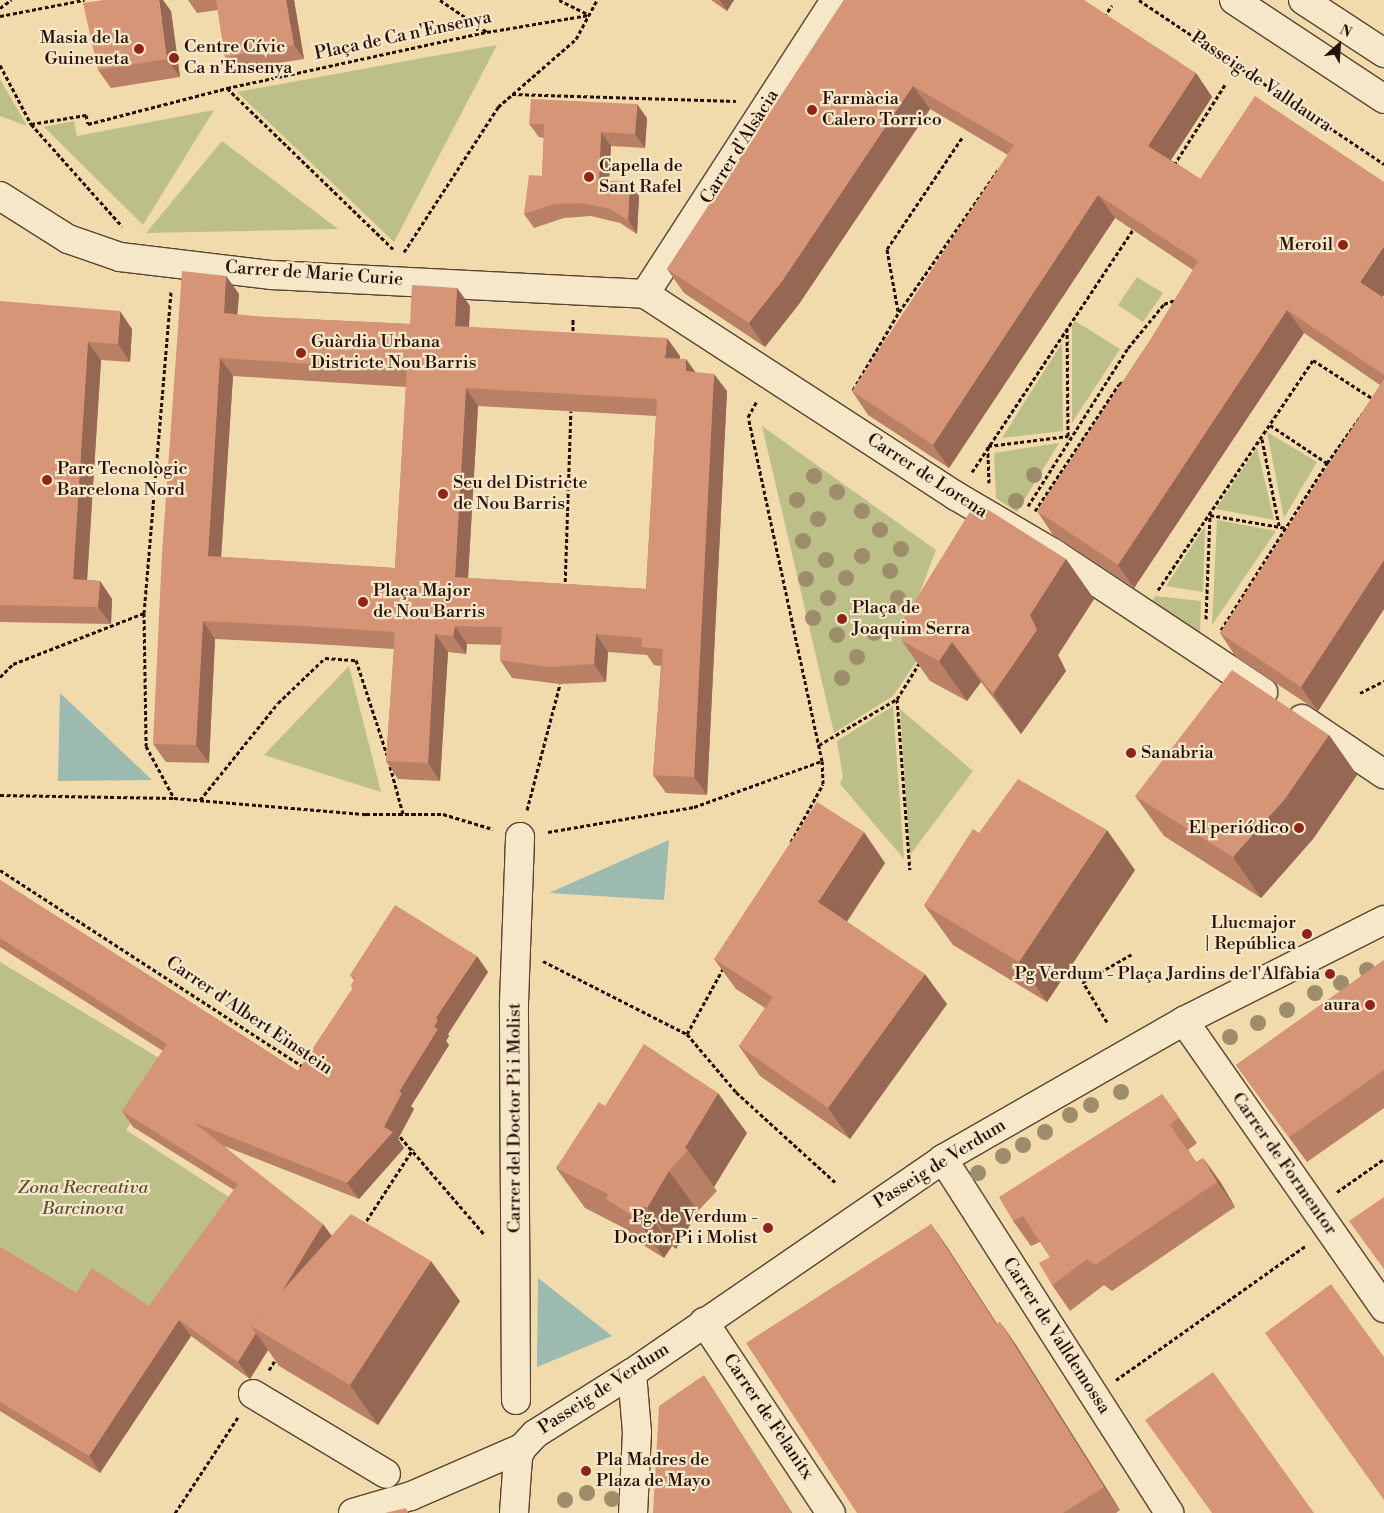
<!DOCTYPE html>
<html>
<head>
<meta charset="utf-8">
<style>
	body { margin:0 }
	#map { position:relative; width:1384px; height:1513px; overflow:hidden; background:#f1daac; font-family:"Libre Bodoni",serif }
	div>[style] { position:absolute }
	.green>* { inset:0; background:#bcbf88 }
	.water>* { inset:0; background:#9cbab0 }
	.path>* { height:3px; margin-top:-1.5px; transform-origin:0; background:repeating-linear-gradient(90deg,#251109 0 4px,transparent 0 6.5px) }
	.roads { filter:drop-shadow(1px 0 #584332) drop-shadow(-1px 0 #584332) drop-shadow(0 1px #584332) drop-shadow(0 -1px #584332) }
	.street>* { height:28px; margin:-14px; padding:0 14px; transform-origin:14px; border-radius:14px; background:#f6e7c9 }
	.secondary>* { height:28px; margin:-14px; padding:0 14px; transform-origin:14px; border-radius:14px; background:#f6e7c9 }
	.trees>* { width:16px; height:16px; margin:-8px; border-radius:50%; background:#9e8d6b }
	.wall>* { inset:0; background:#b98066 }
	.shaded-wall>* { inset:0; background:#966853 }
	.building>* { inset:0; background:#d79577 }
	.dots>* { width:14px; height:14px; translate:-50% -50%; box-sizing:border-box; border:2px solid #f6e7c9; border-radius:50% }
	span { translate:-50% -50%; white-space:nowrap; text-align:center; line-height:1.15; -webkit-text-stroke:4.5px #f6e7c9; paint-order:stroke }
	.street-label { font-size:18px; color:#251109 }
	.poi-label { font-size:18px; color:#251109 }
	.right { translate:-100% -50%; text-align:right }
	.left { translate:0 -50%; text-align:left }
	.park-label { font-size:18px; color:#5a4e35; font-style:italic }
	.north { position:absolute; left:1314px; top:20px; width:50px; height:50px; -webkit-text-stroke:4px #f6e7c9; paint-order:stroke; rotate:26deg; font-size:14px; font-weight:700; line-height:20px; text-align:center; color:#251109 }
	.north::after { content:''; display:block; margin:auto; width:18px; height:22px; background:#251109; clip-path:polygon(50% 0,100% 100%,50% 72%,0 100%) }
</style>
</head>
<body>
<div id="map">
	<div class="green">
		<i style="clip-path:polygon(497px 45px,394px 242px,237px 92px,428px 57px)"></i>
		<i style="clip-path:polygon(0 79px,27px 126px,0 116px)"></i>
		<i style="clip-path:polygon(214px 110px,143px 225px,44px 127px,74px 121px,77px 136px)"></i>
		<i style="clip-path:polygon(222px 141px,338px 229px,146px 233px)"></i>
		<i style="clip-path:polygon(1137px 277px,1163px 293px,1143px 322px,1118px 305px)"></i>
		<i style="clip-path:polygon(1075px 321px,1120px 349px,1072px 423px,1072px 326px)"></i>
		<i style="clip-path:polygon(1062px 343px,1063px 431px,1002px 438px)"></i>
		<i style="clip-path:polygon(762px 426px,936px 550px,911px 616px,939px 628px,893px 696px,834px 733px)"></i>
		<i style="clip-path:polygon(1267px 432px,1317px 462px,1284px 518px)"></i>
		<i style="clip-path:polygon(1059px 443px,1017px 512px,996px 498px,994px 453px)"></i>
		<i style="clip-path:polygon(1257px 448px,1274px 520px,1216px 509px)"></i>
		<i style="clip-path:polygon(1217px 520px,1276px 531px,1212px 625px)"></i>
		<i style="clip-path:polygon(1205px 526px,1203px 592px,1166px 586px)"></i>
		<i style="clip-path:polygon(1155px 596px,1201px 601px,1200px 634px,1151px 603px)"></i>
		<i style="clip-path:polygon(349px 666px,381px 792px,264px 755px)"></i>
		<i style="clip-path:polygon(893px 706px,904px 859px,840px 784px,843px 777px,837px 741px)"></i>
		<i style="clip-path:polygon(900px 709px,973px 771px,910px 855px)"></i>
		<i style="clip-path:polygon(0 962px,169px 1064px,126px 1130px,238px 1203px,164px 1315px,76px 1304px,0 1253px)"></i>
	</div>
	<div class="water">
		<i style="clip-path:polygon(60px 693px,152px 780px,58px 781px)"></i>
		<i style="clip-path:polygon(669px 840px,664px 900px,549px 893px)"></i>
		<i style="clip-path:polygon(538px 1278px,612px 1336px,537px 1367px)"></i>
	</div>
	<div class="path">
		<i style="left:440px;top:0;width:57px;rotate:34.2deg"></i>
		<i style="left:559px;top:0;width:32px;rotate:26deg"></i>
		<i style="left:1139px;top:0;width:295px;rotate:33.8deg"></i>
		<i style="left:0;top:8px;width:14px;rotate:-36deg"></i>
		<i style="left:0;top:16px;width:86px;rotate:-10.8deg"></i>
		<i style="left:1104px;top:17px;width:14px;rotate:-56deg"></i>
		<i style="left:0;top:65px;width:67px;rotate:62.3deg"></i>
		<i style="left:31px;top:124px;width:137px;rotate:48.3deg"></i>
		<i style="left:227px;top:88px;width:234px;rotate:44.1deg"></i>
		<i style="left:512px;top:94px;width:224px;rotate:1.8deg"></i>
		<i style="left:31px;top:124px;width:56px;rotate:-9.3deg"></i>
		<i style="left:86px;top:115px;width:9px;rotate:77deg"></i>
		<i style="left:88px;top:124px;width:144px;rotate:-14.5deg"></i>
		<i style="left:227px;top:88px;width:266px;rotate:-12.2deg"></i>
		<i style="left:487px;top:32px;width:103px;rotate:-9.5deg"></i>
		<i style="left:1174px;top:165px;width:97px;rotate:-57.6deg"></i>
		<i style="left:404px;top:252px;width:173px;rotate:-57deg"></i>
		<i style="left:498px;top:107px;width:103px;rotate:-41.1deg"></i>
		<i style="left:576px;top:39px;width:44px;rotate:-61.7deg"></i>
		<i style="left:171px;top:292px;width:322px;rotate:94.8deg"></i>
		<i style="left:144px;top:613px;width:133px;rotate:89.1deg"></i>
		<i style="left:146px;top:746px;width:59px;rotate:61.7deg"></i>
		<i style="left:898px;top:311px;width:63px;rotate:-100.1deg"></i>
		<i style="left:887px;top:249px;width:134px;rotate:-56deg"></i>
		<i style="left:573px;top:337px;width:19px;rotate:-90deg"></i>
		<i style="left:853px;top:390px;width:91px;rotate:-59.5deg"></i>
		<i style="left:899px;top:312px;width:173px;rotate:-55.1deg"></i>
		<i style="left:1270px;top:425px;width:69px;rotate:33.7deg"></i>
		<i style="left:1262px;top:439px;width:89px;rotate:78.9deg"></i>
		<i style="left:972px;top:472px;width:291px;rotate:-56.4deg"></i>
		<i style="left:989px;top:483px;width:37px;rotate:-92deg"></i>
		<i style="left:988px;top:446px;width:81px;rotate:-7.1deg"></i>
		<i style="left:1068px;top:436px;width:107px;rotate:-90.5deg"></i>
		<i style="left:1028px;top:506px;width:187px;rotate:-57.7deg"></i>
		<i style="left:1128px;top:348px;width:57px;rotate:-50.7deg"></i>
		<i style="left:1164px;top:304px;width:15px;rotate:-20deg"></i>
		<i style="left:1035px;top:511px;width:152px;rotate:-56.5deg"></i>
		<i style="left:1119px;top:384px;width:7px;rotate:-27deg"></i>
		<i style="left:565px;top:588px;width:177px;rotate:-88.1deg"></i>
		<i style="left:1158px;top:590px;width:277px;rotate:-56deg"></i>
		<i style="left:1313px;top:360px;width:70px;rotate:32.8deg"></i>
		<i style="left:1206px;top:619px;width:104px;rotate:-87.8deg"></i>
		<i style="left:1210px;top:515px;width:78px;rotate:9.6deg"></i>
		<i style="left:1221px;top:630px;width:198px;rotate:-57.6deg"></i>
		<i style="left:1327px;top:463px;width:80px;rotate:-54.1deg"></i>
		<i style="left:0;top:677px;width:18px;rotate:-45deg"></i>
		<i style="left:13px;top:664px;width:141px;rotate:-21.3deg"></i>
		<i style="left:1360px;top:693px;width:27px;rotate:-27deg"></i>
		<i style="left:897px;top:699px;width:171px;rotate:85.7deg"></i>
		<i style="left:819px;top:745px;width:91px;rotate:-30.5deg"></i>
		<i style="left:897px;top:699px;width:44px;rotate:-58.1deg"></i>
		<i style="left:390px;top:766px;width:50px;rotate:74.8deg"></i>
		<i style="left:0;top:795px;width:174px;rotate:1deg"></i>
		<i style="left:174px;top:798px;width:193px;rotate:4.8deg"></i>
		<i style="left:366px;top:814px;width:77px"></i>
		<i style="left:443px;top:814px;width:52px;rotate:16.7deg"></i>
		<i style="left:200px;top:800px;width:124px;rotate:-51.2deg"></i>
		<i style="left:278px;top:703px;width:65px;rotate:-43.8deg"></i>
		<i style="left:325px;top:658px;width:31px;rotate:4deg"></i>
		<i style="left:356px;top:660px;width:100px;rotate:71.9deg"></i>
		<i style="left:527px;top:810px;width:130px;rotate:-75.3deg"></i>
		<i style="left:548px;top:832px;width:148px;rotate:-9.7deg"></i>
		<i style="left:694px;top:807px;width:136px;rotate:-19.8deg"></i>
		<i style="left:822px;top:761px;width:352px;rotate:-102.1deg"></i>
		<i style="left:748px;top:417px;width:18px;rotate:-61deg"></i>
		<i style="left:791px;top:842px;width:66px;rotate:-61.1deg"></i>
		<i style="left:823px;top:784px;width:23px;rotate:-92deg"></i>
		<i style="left:0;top:870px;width:361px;rotate:33deg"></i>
		<i style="left:543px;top:961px;width:161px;rotate:26.9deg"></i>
		<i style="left:687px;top:1034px;width:76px;rotate:49.8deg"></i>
		<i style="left:736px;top:1092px;width:134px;rotate:42.3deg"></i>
		<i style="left:1107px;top:1022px;width:47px;rotate:-121deg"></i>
		<i style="left:1083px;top:982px;width:56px;rotate:-29.7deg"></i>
		<i style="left:687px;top:1034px;width:77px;rotate:-61.1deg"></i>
		<i style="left:396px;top:1132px;width:136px;rotate:49.2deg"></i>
		<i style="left:1337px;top:1192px;width:57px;rotate:-35.1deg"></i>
		<i style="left:363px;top:1226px;width:92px;rotate:-57deg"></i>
		<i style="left:269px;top:1370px;width:15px;rotate:-58deg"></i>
		<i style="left:1116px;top:1380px;width:232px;rotate:-35.3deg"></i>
		<i style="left:175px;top:1513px;width:115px;rotate:-56.7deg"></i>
	</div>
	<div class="roads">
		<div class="street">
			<i style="left:0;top:196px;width:80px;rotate:32.3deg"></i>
			<i style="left:68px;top:239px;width:55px;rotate:19.1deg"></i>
			<i style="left:120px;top:257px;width:153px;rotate:6.8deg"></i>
			<i style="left:272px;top:275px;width:373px;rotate:2.9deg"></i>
			<i style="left:645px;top:294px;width:371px;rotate:33deg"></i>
			<i style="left:956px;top:496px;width:113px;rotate:30.4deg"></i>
			<i style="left:1053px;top:553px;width:252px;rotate:33.5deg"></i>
			<i style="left:645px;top:294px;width:350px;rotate:-57.1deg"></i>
			<i style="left:1302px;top:719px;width:99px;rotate:33.9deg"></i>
			<i style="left:1184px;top:1021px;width:350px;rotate:55.1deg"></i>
			<i style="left:943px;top:1159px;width:420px;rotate:57.4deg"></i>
			<i style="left:704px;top:1322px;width:229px;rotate:56.4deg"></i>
			<i style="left:253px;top:1394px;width:155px;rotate:31deg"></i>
			<i style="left:516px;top:1400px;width:397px;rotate:-90.3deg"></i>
			<i style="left:514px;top:1003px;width:166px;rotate:-87.9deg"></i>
			<i style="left:353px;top:1513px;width:60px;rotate:-16.3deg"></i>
			<i style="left:411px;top:1496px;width:121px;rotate:-23.4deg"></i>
		</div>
		<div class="secondary">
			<i style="left:1234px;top:0;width:180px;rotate:33.4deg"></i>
			<i style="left:1303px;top:0;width:97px;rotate:33.2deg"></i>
			<i style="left:632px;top:1373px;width:59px;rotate:85.2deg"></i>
			<i style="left:637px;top:1432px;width:81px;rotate:92.8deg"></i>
			<i style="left:514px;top:1513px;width:56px;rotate:-85.9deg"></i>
			<i style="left:518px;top:1457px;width:10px;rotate:-66deg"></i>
			<i style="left:522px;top:1448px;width:19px;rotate:-47deg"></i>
			<i style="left:535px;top:1434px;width:115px;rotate:-32.2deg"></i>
			<i style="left:632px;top:1373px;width:378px;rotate:-34.5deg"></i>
			<i style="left:943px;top:1159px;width:278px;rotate:-29.8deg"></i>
			<i style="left:1184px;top:1021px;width:224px;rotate:-26.8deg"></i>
		</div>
	</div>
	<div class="trees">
		<i style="left:1034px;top:475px"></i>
		<i style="left:814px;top:476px"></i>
		<i style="left:837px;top:492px"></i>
		<i style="left:797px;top:500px"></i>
		<i style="left:1016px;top:501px"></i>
		<i style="left:862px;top:511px"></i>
		<i style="left:818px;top:519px"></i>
		<i style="left:880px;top:530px"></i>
		<i style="left:803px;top:541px"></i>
		<i style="left:901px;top:549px"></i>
		<i style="left:862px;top:556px"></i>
		<i style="left:826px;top:560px"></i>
		<i style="left:890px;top:571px"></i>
		<i style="left:846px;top:578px"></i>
		<i style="left:806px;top:579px"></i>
		<i style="left:828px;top:598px"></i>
		<i style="left:898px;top:598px"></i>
		<i style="left:813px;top:618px"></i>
		<i style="left:874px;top:633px"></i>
		<i style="left:837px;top:635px"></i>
		<i style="left:857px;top:657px"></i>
		<i style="left:842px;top:678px"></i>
		<i style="left:1367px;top:970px"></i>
		<i style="left:1341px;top:983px"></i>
		<i style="left:1315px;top:993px"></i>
		<i style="left:1287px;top:1010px"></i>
		<i style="left:1258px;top:1023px"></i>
		<i style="left:1230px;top:1037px"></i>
		<i style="left:1121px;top:1092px"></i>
		<i style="left:1091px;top:1105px"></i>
		<i style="left:1070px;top:1115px"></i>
		<i style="left:1045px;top:1132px"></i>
		<i style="left:1023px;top:1145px"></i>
		<i style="left:1003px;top:1156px"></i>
		<i style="left:978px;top:1173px"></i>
		<i style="left:587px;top:1493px"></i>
		<i style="left:612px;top:1499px"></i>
		<i style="left:565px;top:1500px"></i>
	</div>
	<div class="wall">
		<i style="clip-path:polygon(188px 0,294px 0,304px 59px,235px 70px,225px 57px,218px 10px,197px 13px)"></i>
		<i style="clip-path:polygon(711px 0,734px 0,727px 11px)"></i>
		<i style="clip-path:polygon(844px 0,1196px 73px,1212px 97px,1171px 160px,1384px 298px,1384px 609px,1318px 711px,1236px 657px,1220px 633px,1380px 385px,1304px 333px,1134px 588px,1053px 535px,1037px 511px,1151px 339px,1193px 270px,1115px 218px,949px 468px,868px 415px,852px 391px,1008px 155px,930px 109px,799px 304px,765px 347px,684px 293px,667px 269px)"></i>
		<i style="clip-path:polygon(171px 11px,180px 77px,111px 88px,98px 70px)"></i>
		<i style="clip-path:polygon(647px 118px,645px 148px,611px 146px,609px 181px,630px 182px,639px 196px,637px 234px,620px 223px,591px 216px,564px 218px,534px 228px,524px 214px,542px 176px,544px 138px,539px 137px,529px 124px)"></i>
		<i style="clip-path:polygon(evenodd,226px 276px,239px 294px,237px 315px,264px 317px,410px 324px,457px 288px,470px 306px,469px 327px,680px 356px,679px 358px,695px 372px,727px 391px,707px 795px,666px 793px,653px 775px,661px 666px,654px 665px,647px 655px,608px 652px,606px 682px,560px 684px,512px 678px,500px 660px,501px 645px,467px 644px,466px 654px,448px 652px,440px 781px,398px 779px,386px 761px,394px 649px,315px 644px,215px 639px,209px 763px,166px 762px,153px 744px,226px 276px,233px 376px,406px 387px,395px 568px,221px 557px,233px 376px,226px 276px,478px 406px,656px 416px,646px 589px,468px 578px,478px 406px)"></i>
		<i style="clip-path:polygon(0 301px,132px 329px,130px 362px,101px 360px,87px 580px,100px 581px,112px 599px,111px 624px,0 622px)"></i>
		<i style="clip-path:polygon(1066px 559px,1094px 599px,1058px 655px,1066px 671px,1021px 734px,981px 682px,967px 701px,930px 681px,902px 641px)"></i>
		<i style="clip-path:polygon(1329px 735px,1357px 775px,1313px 839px,1261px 898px,1164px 836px,1135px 796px)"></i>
		<i style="clip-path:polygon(885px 863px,847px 922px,947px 1004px,850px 1139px,760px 1076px,739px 1046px,765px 1008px,736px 989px,714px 959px)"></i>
		<i style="clip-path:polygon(1135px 870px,1047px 1002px,953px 945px,924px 905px)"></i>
		<i style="clip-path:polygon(0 880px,298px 1071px,353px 988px,351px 986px,354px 980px,350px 975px,488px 972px,448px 1034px,449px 1036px,446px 1041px,449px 1045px,411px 1106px,414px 1109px,398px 1139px,404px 1148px,359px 1199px,224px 1146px,332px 1236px,460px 1301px,378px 1425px,279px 1366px,268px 1350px,250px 1379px,191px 1336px,100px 1473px,0 1411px,0 1247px,76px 1293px,149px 1306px,234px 1190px,133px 1127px,122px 1111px,163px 1051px,0 947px)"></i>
		<i style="clip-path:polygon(1384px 960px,1384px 1108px,1307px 1162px,1236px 1065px)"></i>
		<i style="clip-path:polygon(1162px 1094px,1197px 1143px,1188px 1150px,1196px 1162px,1203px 1158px,1221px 1183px,1235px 1207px,1112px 1291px,1104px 1285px,1070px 1311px,1052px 1285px,1050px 1257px,1040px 1242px,1031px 1246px,1013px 1221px)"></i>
		<i style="clip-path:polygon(605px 1106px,747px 1133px,714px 1187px,717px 1191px,698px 1211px,676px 1249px,672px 1246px,664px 1258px,635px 1240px,628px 1230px,585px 1208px,556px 1168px)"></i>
		<i style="clip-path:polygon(931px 1224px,947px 1247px,997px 1324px,1000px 1322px,1016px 1345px,1120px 1510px,1116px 1513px,857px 1513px)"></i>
	</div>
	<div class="shaded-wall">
		<i style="clip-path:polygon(159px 0,163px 0,171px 11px,180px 77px,167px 59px)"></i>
		<i style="clip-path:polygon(286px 0,294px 0,304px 59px,294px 45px)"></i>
		<i style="clip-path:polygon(720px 0,734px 0,727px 11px)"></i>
		<i style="clip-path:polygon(1196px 73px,1212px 97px,1165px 169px,1148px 146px)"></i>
		<i style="clip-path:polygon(913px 86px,930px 109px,799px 304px,765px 347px,749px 323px)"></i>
		<i style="clip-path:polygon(637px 104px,647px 118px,645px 148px,635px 134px)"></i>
		<i style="clip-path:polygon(601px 132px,611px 146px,608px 195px,599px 181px)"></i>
		<i style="clip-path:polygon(630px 182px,639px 196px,637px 234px,628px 220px)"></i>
		<i style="clip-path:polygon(1098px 195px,1115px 218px,949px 468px,933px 445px)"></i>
		<i style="clip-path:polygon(1384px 246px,1384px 295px,1377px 306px,1360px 282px)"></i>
		<i style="clip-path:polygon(226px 276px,239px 294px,236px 331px,224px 313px)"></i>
		<i style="clip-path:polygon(457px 288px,470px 306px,468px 344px,455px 326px)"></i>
		<i style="clip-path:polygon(1287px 310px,1304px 333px,1134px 588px,1118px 565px)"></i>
		<i style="clip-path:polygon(120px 311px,132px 329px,130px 362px,118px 344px)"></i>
		<i style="clip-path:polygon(667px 338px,680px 356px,678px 376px,665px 358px)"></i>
		<i style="clip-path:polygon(88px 342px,101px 360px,86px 597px,73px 579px)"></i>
		<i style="clip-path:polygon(220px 358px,233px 376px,220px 574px,208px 556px)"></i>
		<i style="clip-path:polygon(686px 359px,699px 377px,686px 371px)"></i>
		<i style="clip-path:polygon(714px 374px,727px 391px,707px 795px,694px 777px)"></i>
		<i style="clip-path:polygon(466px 388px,478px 406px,467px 595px,455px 577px)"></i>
		<i style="clip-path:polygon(1066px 559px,1094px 599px,1058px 655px,1066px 671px,1021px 734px,993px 694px,1030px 615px)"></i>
		<i style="clip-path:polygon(1384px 560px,1384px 609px,1318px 711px,1301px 687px)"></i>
		<i style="clip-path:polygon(100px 581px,112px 599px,111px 624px,98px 607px)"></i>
		<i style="clip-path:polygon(203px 621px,215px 639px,209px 763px,196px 745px)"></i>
		<i style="clip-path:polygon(455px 626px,467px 644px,466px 654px,453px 636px)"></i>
		<i style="clip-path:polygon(435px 634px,448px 652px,440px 781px,428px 763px)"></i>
		<i style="clip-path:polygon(596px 634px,608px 652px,606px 682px,594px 664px)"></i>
		<i style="clip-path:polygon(952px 642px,981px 682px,967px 701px,939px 661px)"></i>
		<i style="clip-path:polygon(1329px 735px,1357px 775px,1313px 839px,1261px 898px,1233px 857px)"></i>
		<i style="clip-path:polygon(1107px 830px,1135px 870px,1047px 1002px,1019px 962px)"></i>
		<i style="clip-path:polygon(864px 832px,885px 863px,839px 933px,818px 902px)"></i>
		<i style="clip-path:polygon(477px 956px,488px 972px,448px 1034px,449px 1036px,446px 1041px,449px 1045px,411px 1106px,414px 1109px,398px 1139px,404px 1148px,359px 1199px,347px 1183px,384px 1127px,399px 1092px,434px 1027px,436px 1018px)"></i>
		<i style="clip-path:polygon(925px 974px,947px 1004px,850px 1139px,828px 1108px)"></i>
		<i style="clip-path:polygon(718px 1093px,747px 1133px,714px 1187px,688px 1150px,685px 1148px)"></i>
		<i style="clip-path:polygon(1203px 1158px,1221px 1183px,1235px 1207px,1217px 1182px)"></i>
		<i style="clip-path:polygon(669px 1171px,698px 1211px,676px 1249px,647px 1208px)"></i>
		<i style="clip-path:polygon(643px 1206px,672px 1246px,664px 1258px,636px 1218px)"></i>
		<i style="clip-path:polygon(323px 1224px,335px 1240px,258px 1330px)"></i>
		<i style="clip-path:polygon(931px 1224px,947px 1247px,1012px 1347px,996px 1324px)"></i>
		<i style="clip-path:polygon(431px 1261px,460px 1301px,378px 1425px,350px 1385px)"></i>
		<i style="clip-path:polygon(179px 1320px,191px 1336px,100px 1473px,89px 1456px)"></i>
		<i style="clip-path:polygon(1000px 1322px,1016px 1345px,1120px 1510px,1104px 1487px)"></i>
		<i style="clip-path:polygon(256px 1333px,268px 1350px,250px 1379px,238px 1362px)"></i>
		<i style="clip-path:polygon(704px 1375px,715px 1392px,792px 1513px,791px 1513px)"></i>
	</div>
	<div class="building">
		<i style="clip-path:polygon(104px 0,159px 0,167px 59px,98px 70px,83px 3px)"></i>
		<i style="clip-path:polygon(216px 0,286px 0,294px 45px,225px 57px)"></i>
		<i style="clip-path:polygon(844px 0,1084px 0,1196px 73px,1148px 146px,1200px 179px,1255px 96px,1384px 182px,1384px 246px,1360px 282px,1384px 298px,1384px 375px,1287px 310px,1118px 565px,1037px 511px,1151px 339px,1198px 261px,1098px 195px,933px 445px,852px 391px,1014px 145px,913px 86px,783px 280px,749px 323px,667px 269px)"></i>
		<i style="clip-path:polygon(531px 99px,637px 104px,635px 134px,601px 132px,599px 181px,630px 182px,628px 220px,610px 209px,582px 203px,554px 204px,524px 214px,529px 175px,542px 176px,544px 124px,529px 124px)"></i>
		<i style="clip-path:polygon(evenodd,182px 271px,226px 276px,224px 313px,264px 317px,410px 324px,412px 285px,457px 288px,455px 326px,667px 338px,665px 358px,686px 359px,686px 371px,714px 374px,694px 777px,653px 775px,663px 649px,642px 647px,642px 638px,596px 634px,594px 664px,548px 667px,500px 660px,502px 627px,455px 626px,453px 636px,435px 634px,428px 763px,386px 761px,395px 632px,302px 626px,203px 621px,196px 745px,153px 744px,162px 553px,182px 271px,220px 358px,407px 370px,395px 568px,208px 556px,220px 358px,182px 271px,466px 388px,657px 399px,646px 589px,455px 577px,466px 388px)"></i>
		<i style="clip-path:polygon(0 301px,120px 311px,118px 344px,88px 342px,73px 579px,100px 581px,98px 607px,0 605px)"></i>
		<i style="clip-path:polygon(1384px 379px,1384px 560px,1301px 687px,1220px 633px)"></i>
		<i style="clip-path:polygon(976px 502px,1066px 559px,1030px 615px,1037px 630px,993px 694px,952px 642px,939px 661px,902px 641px,900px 625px)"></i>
		<i style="clip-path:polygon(1232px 670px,1329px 735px,1285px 799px,1233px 857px,1135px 796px)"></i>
		<i style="clip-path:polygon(1018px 779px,1107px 830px,1019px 962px,924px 905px,973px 829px,979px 833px)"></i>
		<i style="clip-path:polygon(817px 802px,864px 832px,818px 902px,925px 974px,828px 1108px,739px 1046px,773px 997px,714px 959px)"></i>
		<i style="clip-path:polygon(0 880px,298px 1071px,353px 988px,351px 986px,355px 978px,350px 975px,395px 905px,477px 956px,436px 1018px,438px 1020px,434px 1027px,438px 1029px,399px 1092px,402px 1093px,384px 1127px,393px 1132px,347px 1183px,193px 1122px,323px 1224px,281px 1293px,251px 1326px,256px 1333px,238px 1362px,179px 1320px,89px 1456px,0 1402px,0 1247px,76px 1293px,92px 1268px,149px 1306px,238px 1184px,122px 1111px,167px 1044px,0 938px)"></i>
		<i style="clip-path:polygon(1384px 960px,1384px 1070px,1289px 1137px,1236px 1065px)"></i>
		<i style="clip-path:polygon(644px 1044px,718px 1093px,685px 1148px,688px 1150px,669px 1171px,647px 1208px,643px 1206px,636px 1218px,606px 1199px,608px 1194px,556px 1168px,599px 1102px,605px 1106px)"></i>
		<i style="clip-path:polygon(1162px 1094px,1179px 1117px,1170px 1125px,1196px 1163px,1203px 1158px,1217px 1182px,1095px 1265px,1087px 1259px,1052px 1285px,1039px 1263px,1050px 1257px,1023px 1216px,1013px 1221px,999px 1197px)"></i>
		<i style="clip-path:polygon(1384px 1197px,1384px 1269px,1349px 1221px)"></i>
		<i style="clip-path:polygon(351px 1214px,431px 1261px,350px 1385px,251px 1326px)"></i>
		<i style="clip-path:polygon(931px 1224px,996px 1324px,1000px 1322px,1104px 1487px,1063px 1513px,857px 1513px,746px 1343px)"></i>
		<i style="clip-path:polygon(1331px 1284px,1384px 1357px,1384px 1500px,1265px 1333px)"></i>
		<i style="clip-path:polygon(1213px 1372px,1314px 1513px,1212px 1513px,1145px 1420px)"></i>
		<i style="clip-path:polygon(704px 1375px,791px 1513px,653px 1513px,659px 1406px)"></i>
		<i style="clip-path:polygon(406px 1508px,408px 1513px,385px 1513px)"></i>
	</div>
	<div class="dots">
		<i style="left:139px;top:49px;background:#8f2418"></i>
		<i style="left:174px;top:58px;background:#8f2418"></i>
		<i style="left:812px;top:110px;background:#8f2418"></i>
		<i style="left:589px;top:177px;background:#8f2418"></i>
		<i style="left:1343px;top:245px;background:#8f2418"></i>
		<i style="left:301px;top:353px;background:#8f2418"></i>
		<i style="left:47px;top:480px;background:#8f2418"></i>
		<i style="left:443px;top:494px;background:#8f2418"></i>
		<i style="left:363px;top:602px;background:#8f2418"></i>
		<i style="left:842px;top:619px;background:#8f2418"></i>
		<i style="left:1131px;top:753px;background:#8f2418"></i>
		<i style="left:1299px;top:828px;background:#8f2418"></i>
		<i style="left:1307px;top:934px;background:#8f2418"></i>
		<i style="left:1330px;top:974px;background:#8f2418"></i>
		<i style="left:1370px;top:1005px;background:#8f2418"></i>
		<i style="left:768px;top:1228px;background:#8f2418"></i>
		<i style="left:586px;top:1471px;background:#8f2418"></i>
	</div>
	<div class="street-label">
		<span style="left:403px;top:36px;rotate:-12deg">Plaça de Ca n'Ensenya</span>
		<span style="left:1261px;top:82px;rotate:34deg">Passeig de Valldaura</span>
		<span style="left:740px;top:147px;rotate:-58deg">Carrer d'Alsàcia</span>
		<span style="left:314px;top:274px;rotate:4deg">Carrer de Marie Curie</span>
		<span style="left:927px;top:476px;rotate:33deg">Carrer de Lorena</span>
		<span style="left:249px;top:1016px;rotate:34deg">Carrer d'Albert Einstein</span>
		<span style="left:515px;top:1118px;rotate:-90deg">Carrer del Doctor Pi i Molist</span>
		<span style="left:940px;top:1164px;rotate:-32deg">Passeig de Verdum</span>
		<span style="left:1284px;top:1164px;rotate:55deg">Carrer de Formentor</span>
		<span style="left:1056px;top:1336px;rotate:57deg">Carrer de Valldemossa</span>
		<span style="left:604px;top:1389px;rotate:-33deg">Passeig de Verdum</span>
		<span style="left:768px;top:1417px;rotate:56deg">Carrer de Felanitx</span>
	</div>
	<div class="poi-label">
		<span class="right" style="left:129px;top:49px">Masia de la<br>Guineueta</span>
		<span class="left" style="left:184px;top:58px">Centre Cívic<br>Ca n'Ensenya</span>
		<span class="left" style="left:822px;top:110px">Farmàcia<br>Calero Torrico</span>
		<span class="left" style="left:599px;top:177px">Capella de<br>Sant Rafel</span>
		<span class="right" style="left:1333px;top:245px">Meroil</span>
		<span class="left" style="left:311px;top:353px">Guàrdia Urbana<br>Districte Nou Barris</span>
		<span class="left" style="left:57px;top:480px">Parc Tecnològic<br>Barcelona Nord</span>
		<span class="left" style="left:453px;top:494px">Seu del Districte<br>de Nou Barris</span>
		<span class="left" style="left:373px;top:602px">Plaça Major<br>de Nou Barris</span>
		<span class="left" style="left:852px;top:619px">Plaça de<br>Joaquim Serra</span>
		<span class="left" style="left:1141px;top:753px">Sanabria</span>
		<span class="right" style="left:1289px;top:828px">El periódico</span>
		<span class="right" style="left:1296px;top:934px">Llucmajor<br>| República</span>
		<span class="right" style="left:1320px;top:974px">Pg Verdum - Plaça Jardins de l'Alfàbia</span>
		<span class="right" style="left:1360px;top:1005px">aura</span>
		<span class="right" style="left:758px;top:1228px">Pg. de Verdum -<br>Doctor Pi i Molist</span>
		<span class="left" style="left:596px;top:1471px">Pla Madres de<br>Plaza de Mayo</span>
	</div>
	<div class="park-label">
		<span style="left:83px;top:1199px">Zona Recreativa<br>Barcinova</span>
	</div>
	<div class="north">N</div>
</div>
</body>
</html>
